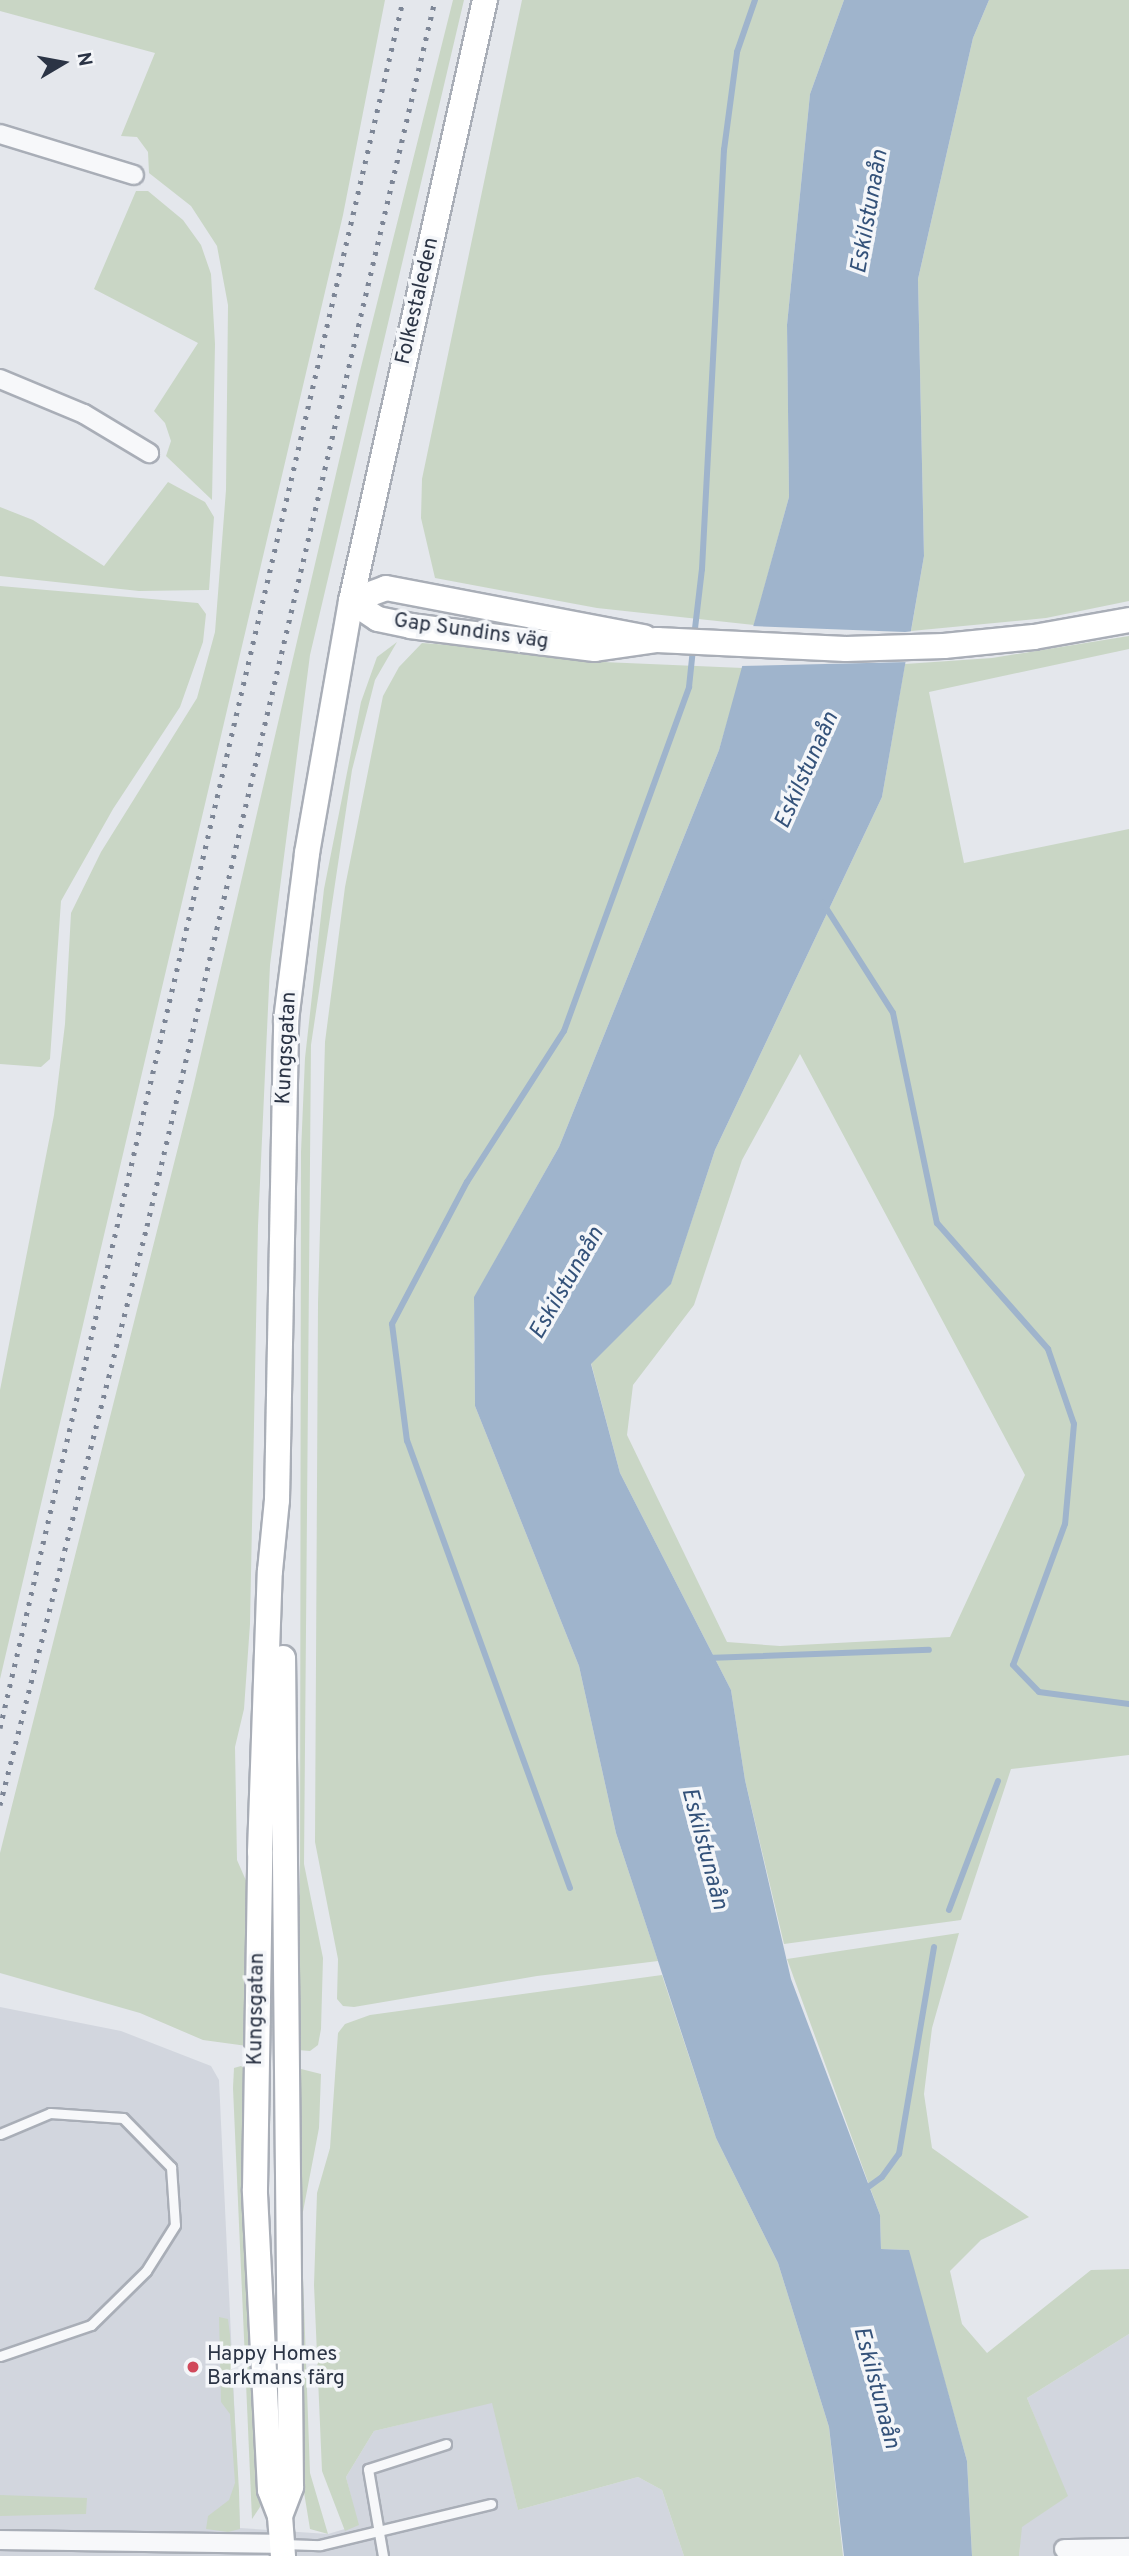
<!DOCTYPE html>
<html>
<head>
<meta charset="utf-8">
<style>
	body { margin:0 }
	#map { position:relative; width:1129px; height:2556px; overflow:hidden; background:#e4e7ec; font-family:Overpass,sans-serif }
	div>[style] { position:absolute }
	.built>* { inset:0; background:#d2d6de }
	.green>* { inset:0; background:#c9d6c5 }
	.water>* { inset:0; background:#9fb4cc }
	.pier>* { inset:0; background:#e4e7ec }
	.stream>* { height:6px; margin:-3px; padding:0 3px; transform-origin:3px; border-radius:3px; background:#9fb4cc }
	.roads { filter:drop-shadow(2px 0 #a9aeb7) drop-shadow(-2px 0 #a9aeb7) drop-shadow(0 2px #a9aeb7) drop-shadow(0 -2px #a9aeb7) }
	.lane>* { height:9px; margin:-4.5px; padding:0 4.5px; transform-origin:4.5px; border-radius:4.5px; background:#f7f8fa }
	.street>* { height:18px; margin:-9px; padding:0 9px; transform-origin:9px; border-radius:9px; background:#f7f8fa }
	.secondary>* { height:24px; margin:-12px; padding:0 12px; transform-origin:12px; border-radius:12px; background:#fff }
	.rail>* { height:5px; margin-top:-2.5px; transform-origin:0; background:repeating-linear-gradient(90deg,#7d8696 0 3.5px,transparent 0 10.5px) }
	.dots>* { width:19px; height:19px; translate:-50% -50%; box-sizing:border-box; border:4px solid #f4f6f9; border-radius:50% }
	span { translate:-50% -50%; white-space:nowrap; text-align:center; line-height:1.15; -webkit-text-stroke:7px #f4f6f9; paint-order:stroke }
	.street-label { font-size:21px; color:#2b3445 }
	.poi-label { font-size:21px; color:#2b3445 }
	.left { translate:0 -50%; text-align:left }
	.water-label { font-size:23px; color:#34527a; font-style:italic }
	.north { position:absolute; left:28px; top:28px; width:70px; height:70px; -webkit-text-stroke:5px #f4f6f9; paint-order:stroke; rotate:80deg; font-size:19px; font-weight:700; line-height:28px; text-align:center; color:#2b3445 }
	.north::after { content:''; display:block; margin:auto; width:24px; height:32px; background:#2b3445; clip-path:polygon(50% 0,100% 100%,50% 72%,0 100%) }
</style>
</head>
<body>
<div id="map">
	<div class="built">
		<i style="clip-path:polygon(0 2007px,121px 2031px,211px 2066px,219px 2080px,240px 2528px,328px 2534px,358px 2525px,346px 2477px,374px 2431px,493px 2402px,518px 2510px,638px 2477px,662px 2490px,684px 2556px,0 2556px)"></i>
		<i style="clip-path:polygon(1129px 2334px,1129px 2556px,1019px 2556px,1021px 2527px,1067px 2496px,1027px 2398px)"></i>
	</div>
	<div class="green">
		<i style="clip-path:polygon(0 0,385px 0,343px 215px,0 1679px,0 1390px,54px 1115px,65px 1024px,71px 913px,101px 852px,197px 698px,215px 632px,226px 490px,228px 305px,217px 246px,191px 206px,149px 173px,148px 152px,137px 137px,121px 136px,155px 53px,0 11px)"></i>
		<i style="clip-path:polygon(453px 0,464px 0,310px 655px,270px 965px,258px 1226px,250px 1624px,244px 1709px,235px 1747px,237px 1860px,251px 1892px,247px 2046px,203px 2040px,140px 2013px,0 1973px,0 1853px,193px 1088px,359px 375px)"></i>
		<i style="clip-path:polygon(522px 0,844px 0,810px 94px,787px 325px,789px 497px,754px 625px,597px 608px,435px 578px,421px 518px,422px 479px)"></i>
		<i style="clip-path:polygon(989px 0,1129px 0,1129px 601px,1046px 618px,911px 631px,924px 556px,918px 279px,973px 38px)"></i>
		<i style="clip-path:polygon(136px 191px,148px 191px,183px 220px,201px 245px,211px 274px,215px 344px,212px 500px,166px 456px,171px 441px,165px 423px,154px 411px,198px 343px,94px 289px)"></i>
		<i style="clip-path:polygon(168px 482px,205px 502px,214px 517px,209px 590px,139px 591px,0 576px,0 507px,33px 520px,104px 566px)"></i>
		<i style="clip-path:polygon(0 586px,198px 603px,206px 614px,203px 642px,180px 707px,113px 809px,61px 901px,50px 1059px,41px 1067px,0 1064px)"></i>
		<i style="clip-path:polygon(evenodd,1129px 636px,1129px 649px,929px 692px,964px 863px,1129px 829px,1129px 1755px,1011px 1769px,961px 1920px,784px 1944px,745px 1780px,731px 1690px,620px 1473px,591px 1363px,671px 1283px,715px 1150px,882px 797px,905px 664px,992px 658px,1129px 636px,800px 1054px,1025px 1475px,950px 1637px,780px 1646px,727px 1642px,627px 1435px,633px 1385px,694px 1305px,742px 1160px,800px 1054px)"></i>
		<i style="clip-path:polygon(397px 642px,375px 680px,352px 770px,311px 1045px,304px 1864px,323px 1958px,321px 2029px,318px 2045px,310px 2051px,298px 2050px,293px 1911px,300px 1894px,301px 1152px,305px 1058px,324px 889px,361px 702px,377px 657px)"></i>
		<i style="clip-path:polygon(422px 643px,547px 652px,603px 662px,743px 668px,719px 750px,559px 1147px,474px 1298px,475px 1406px,579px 1666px,616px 1833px,658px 1961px,537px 1976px,354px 2007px,343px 2006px,337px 1999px,338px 1959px,315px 1842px,318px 1303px,325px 1042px,345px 887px,383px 696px,399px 667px)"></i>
		<i style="clip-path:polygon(959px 1933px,932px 2028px,924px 2094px,932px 2148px,1029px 2217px,981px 2240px,950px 2271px,962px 2324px,987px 2353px,1091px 2270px,1129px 2269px,1129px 2334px,1027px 2398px,1068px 2496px,1022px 2527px,1019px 2556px,972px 2556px,967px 2461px,908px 2250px,881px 2249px,880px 2215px,787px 1959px)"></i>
		<i style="clip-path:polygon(662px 1975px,716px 2138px,778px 2263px,829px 2427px,843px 2556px,684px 2556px,662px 2490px,638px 2477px,518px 2510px,492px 2403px,374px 2431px,346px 2477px,359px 2525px,345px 2531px,322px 2471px,314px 2285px,317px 2193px,330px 2148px,338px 2033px,345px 2024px,370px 2015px)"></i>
		<i style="clip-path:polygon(241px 2066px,246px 2069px,261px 2487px,260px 2507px,252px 2519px,233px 2088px,234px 2068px)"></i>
		<i style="clip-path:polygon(293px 2067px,321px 2074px,319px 2128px,301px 2222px,310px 2473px,328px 2534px,310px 2529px,303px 2486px)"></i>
		<i style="clip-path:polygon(219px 2317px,228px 2319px,230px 2335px,239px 2491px,240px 2529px,228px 2532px,206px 2529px,208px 2516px,229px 2500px,235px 2483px,230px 2414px,221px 2402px)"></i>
		<i style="clip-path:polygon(0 2495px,87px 2498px,86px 2514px,0 2516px)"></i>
	</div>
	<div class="water">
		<i style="clip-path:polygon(844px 0,989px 0,973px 38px,918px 279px,924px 556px,882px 797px,715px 1150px,671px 1284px,591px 1364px,620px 1473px,731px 1690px,745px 1780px,791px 1979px,880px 2215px,881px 2249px,909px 2250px,967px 2461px,972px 2556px,844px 2556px,829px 2427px,778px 2263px,716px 2138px,616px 1833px,579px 1666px,475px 1406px,474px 1297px,559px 1147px,719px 750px,789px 497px,787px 325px,810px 94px)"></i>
	</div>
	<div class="pier">
		<i style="clip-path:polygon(751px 626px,905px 632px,914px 631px,909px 662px,740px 666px)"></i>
	</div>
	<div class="stream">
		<i style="left:694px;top:637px;width:68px;rotate:-83.3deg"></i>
		<i style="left:702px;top:569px;width:420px;rotate:-87deg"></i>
		<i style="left:724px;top:150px;width:99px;rotate:-82.4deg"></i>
		<i style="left:737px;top:52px;width:55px;rotate:-70.9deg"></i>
		<i style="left:823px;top:903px;width:130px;rotate:57.5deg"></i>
		<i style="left:893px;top:1013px;width:215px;rotate:78.2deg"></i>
		<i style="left:937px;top:1223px;width:168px;rotate:48.6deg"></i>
		<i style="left:1048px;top:1349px;width:79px;rotate:70.9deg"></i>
		<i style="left:1074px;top:1424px;width:100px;rotate:95.1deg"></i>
		<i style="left:1065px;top:1524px;width:150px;rotate:110.2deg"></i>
		<i style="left:1013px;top:1665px;width:37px;rotate:46deg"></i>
		<i style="left:1039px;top:1692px;width:91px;rotate:7.6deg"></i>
		<i style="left:707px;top:1658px;width:222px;rotate:-2.1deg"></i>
		<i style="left:570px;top:1888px;width:476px;rotate:-110deg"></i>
		<i style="left:407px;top:1441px;width:118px;rotate:-97.3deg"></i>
		<i style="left:392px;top:1324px;width:161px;rotate:-62.2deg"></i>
		<i style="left:467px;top:1182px;width:179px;rotate:-57.3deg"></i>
		<i style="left:564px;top:1031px;width:366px;rotate:-70deg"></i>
		<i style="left:689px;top:687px;width:39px;rotate:-84deg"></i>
		<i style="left:949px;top:1910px;width:138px;rotate:-69.2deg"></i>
		<i style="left:864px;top:2190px;width:22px;rotate:-36deg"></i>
		<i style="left:882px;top:2177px;width:29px;rotate:-54deg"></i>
		<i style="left:899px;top:2154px;width:210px;rotate:-80.4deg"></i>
	</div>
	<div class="roads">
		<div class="lane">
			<i style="left:0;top:2134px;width:54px;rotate:-22.8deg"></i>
			<i style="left:50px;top:2113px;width:73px;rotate:3.9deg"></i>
			<i style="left:123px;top:2118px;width:69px;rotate:45.6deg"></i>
			<i style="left:171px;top:2167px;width:58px;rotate:86.1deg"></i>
			<i style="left:175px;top:2225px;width:54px;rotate:122.2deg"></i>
			<i style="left:146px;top:2271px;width:77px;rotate:135.5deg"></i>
			<i style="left:91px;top:2325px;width:96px;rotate:161.2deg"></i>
			<i style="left:283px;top:2544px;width:37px;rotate:2deg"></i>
			<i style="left:320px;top:2545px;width:176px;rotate:-13.5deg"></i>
			<i style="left:383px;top:2556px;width:88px;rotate:-99.8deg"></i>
			<i style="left:368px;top:2469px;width:82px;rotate:-17.8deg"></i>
		</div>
		<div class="street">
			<i style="left:0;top:134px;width:140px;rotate:17deg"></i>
			<i style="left:0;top:379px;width:91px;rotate:22.6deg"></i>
			<i style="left:84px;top:414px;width:76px;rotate:31deg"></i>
			<i style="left:0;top:2540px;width:282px;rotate:0.8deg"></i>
			<i style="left:1064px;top:2549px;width:65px;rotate:-0.9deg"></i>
		</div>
		<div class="secondary">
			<i style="left:351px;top:601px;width:32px;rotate:34deg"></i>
			<i style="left:378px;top:619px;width:33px;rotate:12deg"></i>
			<i style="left:410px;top:626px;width:186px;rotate:7.1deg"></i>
			<i style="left:595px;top:649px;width:63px;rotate:-8.3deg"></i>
			<i style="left:657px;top:640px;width:189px;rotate:2.7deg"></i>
			<i style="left:846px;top:649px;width:98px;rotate:-1.8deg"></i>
			<i style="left:944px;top:646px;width:90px;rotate:-5.7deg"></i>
			<i style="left:1034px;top:637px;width:97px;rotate:-10.1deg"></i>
			<i style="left:351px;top:601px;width:37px;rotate:-20deg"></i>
			<i style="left:386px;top:588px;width:263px;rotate:10.8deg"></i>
			<i style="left:280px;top:2516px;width:31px;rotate:-69deg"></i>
			<i style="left:291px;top:2487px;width:829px;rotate:-90.55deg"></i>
			<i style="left:283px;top:2556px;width:40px;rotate:-94.3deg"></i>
			<i style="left:280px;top:2516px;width:28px;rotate:-111deg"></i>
			<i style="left:270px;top:2490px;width:301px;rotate:-92.9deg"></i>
			<i style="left:255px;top:2189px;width:337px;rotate:-89.1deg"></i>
			<i style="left:260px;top:1852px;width:281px;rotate:-88deg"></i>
			<i style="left:270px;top:1571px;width:71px;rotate:-84.4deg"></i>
			<i style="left:277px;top:1500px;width:480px;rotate:-88.9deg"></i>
			<i style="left:286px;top:1020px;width:168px;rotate:-82.8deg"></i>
			<i style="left:307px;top:853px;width:256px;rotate:-80.1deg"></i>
			<i style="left:351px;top:601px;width:616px;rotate:-77.43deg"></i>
		</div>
	</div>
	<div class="rail">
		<i style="left:0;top:1728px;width:1774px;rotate:-76.87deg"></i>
		<i style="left:0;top:1805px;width:597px;rotate:-75.75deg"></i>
		<i style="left:147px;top:1226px;width:1259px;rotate:-76.78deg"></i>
	</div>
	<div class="dots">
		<i style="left:193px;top:2367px;background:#d1495b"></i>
	</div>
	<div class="street-label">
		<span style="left:418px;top:301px;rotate:-77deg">Folkestaleden</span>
		<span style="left:471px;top:632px;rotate:8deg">Gap Sundins väg</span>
		<span style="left:287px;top:1048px;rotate:-87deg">Kungsgatan</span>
		<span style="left:257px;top:2009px;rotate:-89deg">Kungsgatan</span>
	</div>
	<div class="poi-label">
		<span class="left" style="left:207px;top:2367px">Happy Homes<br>Barkmans färg</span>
	</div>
	<div class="water-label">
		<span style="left:871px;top:212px;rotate:-80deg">Eskilstunaån</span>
		<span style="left:808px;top:771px;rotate:-66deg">Eskilstunaån</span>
		<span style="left:568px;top:1284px;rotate:-60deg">Eskilstunaån</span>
		<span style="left:703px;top:1849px;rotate:75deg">Eskilstunaån</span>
		<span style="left:875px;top:2388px;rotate:75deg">Eskilstunaån</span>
	</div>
	<div class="north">N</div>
</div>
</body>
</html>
